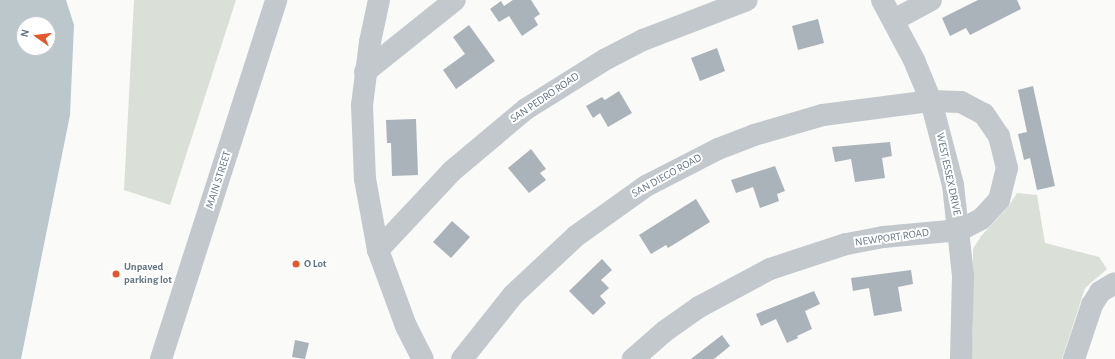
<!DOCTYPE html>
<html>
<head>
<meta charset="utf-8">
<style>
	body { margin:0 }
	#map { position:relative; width:1115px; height:359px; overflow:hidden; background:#fafaf8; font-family:"Alegreya Sans",sans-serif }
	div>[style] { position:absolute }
	.green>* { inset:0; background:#dadfd7 }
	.water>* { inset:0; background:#bbc7cb }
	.building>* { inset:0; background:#aab3b9 }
	.minor>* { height:22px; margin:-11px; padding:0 11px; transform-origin:11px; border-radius:11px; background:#c3c8cc }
	.dots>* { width:11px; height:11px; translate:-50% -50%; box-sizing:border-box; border:2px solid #fff; border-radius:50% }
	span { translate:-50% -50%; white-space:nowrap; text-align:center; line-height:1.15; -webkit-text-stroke:4px #fff; paint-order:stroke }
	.street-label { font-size:11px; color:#657683 }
	.poi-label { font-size:11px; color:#657683; font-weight:700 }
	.left { translate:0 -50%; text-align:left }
	.north { position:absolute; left:16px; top:16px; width:40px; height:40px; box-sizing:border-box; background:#fff; border:1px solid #c1c8cd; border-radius:50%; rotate:284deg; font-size:11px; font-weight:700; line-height:16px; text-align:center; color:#657683 }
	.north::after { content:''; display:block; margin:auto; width:14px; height:18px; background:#e4572e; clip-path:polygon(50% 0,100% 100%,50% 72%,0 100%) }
</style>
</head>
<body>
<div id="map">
	<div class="green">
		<i style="clip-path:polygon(134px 0,236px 0,170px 205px,124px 190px)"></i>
		<i style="clip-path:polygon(1017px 193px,1037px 195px,1045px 243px,1099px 257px,1107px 269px,1085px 288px,1062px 359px,970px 359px,973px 333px,973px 249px,981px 236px,1009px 206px)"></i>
	</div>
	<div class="water">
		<i style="clip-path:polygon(evenodd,0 0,66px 0,74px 25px,70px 115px,21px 359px,0 359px,0 0,24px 24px,48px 24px,48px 48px,24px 48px,24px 24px)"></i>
	</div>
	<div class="building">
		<i style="clip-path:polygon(513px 0,531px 0,540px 14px,534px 18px,538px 25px,522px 36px,509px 16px,499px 22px,490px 9px,501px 1px,504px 6px)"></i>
		<i style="clip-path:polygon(978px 0,1017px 0,1021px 9px,970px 35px,966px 28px,950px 36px,942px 18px)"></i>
		<i style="clip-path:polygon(818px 19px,824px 43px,798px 50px,792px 26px)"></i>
		<i style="clip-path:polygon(469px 25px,495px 61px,456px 89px,443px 70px,465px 54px,453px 37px)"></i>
		<i style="clip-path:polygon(717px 48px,725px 71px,700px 81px,691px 58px)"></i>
		<i style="clip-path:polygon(1033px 86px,1055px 186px,1037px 190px,1030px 158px,1024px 160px,1018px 134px,1027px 132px,1018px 90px)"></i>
		<i style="clip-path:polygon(619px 91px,632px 113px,608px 127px,600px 113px,593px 118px,586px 106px,602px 97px,605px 100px)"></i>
		<i style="clip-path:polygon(416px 119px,418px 175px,392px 176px,391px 143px,387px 143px,386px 120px)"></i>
		<i style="clip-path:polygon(890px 142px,892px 156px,882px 158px,885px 178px,855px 182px,851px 159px,835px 162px,832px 147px)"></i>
		<i style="clip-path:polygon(531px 149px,546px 169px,540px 173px,546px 180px,529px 193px,508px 168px)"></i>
		<i style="clip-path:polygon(775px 166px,785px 191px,777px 194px,779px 201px,760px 208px,753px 187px,736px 193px,731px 180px)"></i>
		<i style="clip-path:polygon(696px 199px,710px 222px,668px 248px,666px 245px,651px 254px,639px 235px)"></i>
		<i style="clip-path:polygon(452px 221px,470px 237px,451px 258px,433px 242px)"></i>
		<i style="clip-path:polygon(602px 259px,612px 270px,601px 280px,609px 288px,600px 296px,606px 303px,593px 315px,569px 291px)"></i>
		<i style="clip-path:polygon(911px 270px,913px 284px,898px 287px,902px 311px,874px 316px,869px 288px,853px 291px,851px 278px)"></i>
		<i style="clip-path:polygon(814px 291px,820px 304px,805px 311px,812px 329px,797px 336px,798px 338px,787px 343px,776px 319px,761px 326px,756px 314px)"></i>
		<i style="clip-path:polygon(722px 335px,730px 346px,714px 359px,691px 359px)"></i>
		<i style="clip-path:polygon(295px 340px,309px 343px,305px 359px,292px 357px)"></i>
	</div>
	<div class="minor">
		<i style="left:379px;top:0;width:43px;rotate:102.1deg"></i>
		<i style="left:370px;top:42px;width:64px;rotate:97.2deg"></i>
		<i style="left:362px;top:105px;width:74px;rotate:87.7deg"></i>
		<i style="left:365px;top:179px;width:72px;rotate:79.6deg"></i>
		<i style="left:378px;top:250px;width:81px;rotate:69.8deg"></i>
		<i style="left:406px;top:326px;width:37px;rotate:63deg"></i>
		<i style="left:882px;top:0;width:68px;rotate:61.9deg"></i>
		<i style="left:914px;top:60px;width:44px;rotate:67.5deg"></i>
		<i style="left:931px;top:101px;width:87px;rotate:75.3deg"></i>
		<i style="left:953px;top:185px;width:92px;rotate:83.7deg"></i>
		<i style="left:963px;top:276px;width:83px;rotate:91.4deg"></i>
		<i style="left:894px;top:20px;width:42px;rotate:-28.4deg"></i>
		<i style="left:365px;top:72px;width:115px;rotate:-38.7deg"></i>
		<i style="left:378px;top:250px;width:108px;rotate:-46.9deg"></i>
		<i style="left:452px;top:171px;width:97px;rotate:-40deg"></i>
		<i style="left:526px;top:109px;width:94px;rotate:-32deg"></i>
		<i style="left:606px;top:59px;width:42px;rotate:-27.2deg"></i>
		<i style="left:643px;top:40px;width:111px;rotate:-21deg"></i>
		<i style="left:161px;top:359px;width:377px;rotate:-72.2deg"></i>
		<i style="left:462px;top:359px;width:82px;rotate:-51.4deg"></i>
		<i style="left:513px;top:295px;width:86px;rotate:-43.1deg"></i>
		<i style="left:576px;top:236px;width:86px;rotate:-35.5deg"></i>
		<i style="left:646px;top:186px;width:81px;rotate:-27.2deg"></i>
		<i style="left:718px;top:149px;width:39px;rotate:-21deg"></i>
		<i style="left:754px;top:135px;width:72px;rotate:-16.2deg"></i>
		<i style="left:823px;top:115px;width:109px;rotate:-7.4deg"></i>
		<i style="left:931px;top:101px;width:30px;rotate:2deg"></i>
		<i style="left:961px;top:102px;width:26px;rotate:28deg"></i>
		<i style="left:984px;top:114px;width:27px;rotate:56deg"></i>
		<i style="left:999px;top:136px;width:33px;rotate:76deg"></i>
		<i style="left:1007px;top:168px;width:33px;rotate:104deg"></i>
		<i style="left:999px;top:200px;width:26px;rotate:133deg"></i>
		<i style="left:981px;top:219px;width:24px;rotate:152deg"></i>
		<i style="left:960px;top:230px;width:77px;rotate:174.8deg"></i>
		<i style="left:883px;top:237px;width:38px;rotate:169deg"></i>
		<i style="left:846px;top:244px;width:80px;rotate:161.8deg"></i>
		<i style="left:770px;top:269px;width:81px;rotate:151.8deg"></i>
		<i style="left:699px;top:307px;width:42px;rotate:144.8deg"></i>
		<i style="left:665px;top:331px;width:43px;rotate:138.8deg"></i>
		<i style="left:1074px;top:359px;width:57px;rotate:-71.6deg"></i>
		<i style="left:1092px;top:305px;width:15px;rotate:-58deg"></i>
		<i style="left:1100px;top:292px;width:17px;rotate:-31deg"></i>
	</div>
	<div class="dots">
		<i style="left:296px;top:264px;background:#e4572e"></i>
		<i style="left:116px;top:274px;background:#e4572e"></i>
	</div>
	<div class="street-label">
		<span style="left:545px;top:98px;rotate:-34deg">SAN PEDRO ROAD</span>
		<span style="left:948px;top:174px;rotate:78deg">WEST ESSEX DRIVE</span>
		<span style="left:667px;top:176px;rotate:-29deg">SAN DIEGO ROAD</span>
		<span style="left:219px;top:180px;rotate:-72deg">MAIN STREET</span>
		<span style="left:892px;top:238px;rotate:-8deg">NEWPORT ROAD</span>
	</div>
	<div class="poi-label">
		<span class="left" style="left:304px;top:264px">O Lot</span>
		<span class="left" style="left:124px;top:274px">Unpaved<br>parking lot</span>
	</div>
	<div class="north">N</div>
</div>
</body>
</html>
